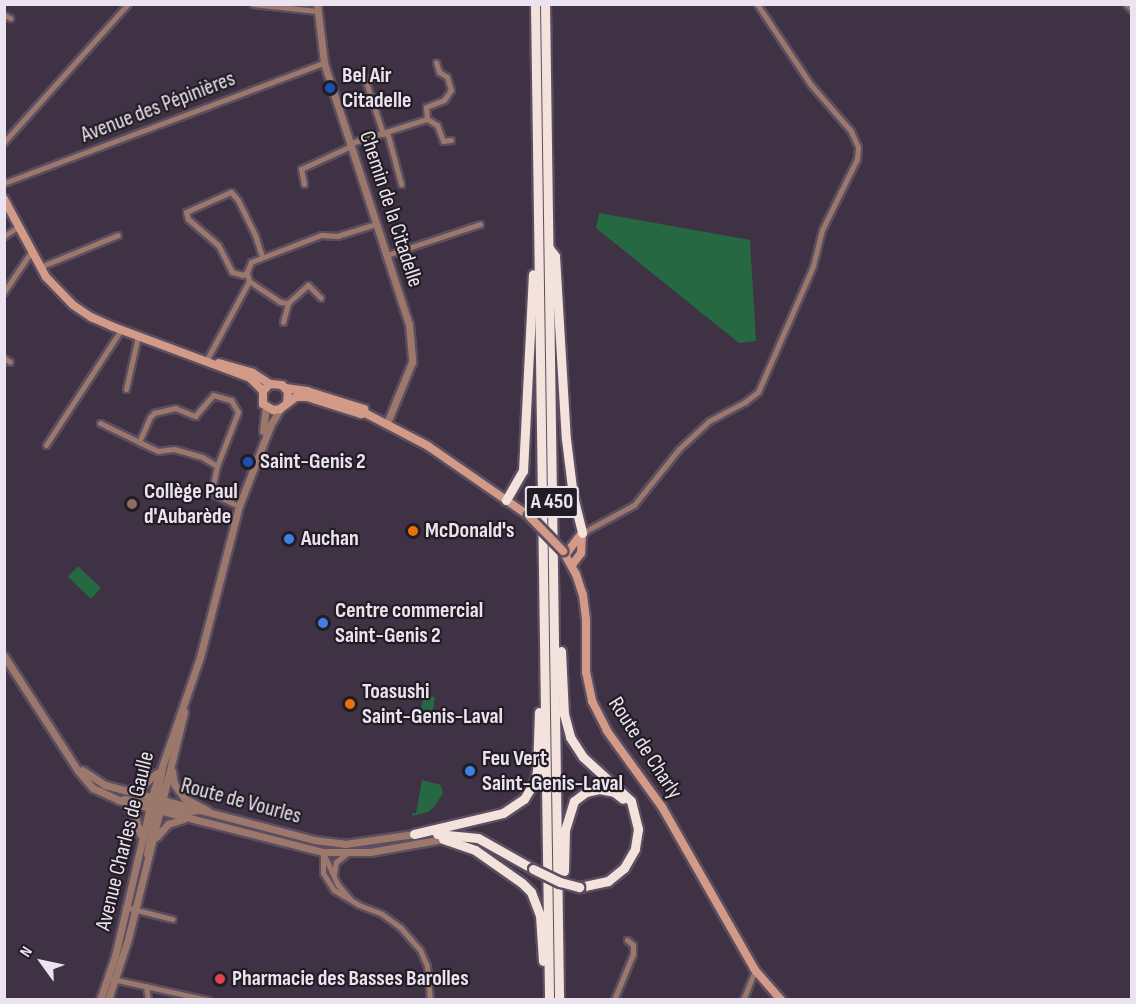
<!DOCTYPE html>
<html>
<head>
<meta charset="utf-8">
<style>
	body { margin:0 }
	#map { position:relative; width:1136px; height:1004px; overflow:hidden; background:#3f3245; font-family:"Sofia Sans Condensed",sans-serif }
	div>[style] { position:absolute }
	.green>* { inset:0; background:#266842 }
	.roads { filter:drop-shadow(2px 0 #5b4e60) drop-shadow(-2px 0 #5b4e60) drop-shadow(0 2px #5b4e60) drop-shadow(0 -2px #5b4e60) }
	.minor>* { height:5px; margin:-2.5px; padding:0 2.5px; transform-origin:2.5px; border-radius:2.5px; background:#9b786b }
	.tertiary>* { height:7px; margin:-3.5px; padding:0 3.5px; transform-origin:3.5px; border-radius:3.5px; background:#9b786b }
	.secondary>* { height:8px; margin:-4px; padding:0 4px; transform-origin:4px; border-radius:4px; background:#d39b87 }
	.motorway>* { height:9px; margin:-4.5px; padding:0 4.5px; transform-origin:4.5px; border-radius:4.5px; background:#f4e2dc }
	.bridges { filter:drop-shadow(2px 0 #5b4e60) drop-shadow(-2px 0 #5b4e60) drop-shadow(0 2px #5b4e60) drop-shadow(0 -2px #5b4e60) }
	.secondary-bridge>* { height:8px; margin:-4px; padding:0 4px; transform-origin:4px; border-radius:4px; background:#d39b87 }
	.motorway-bridge>* { height:9px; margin:-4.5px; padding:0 4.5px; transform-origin:4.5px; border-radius:4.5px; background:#f4e2dc }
	.dots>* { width:16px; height:16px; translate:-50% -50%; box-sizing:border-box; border:3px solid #221c25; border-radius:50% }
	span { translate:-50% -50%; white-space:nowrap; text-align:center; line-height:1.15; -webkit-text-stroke:4.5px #221c25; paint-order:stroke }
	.shield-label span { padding:2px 4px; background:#221c25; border:2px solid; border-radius:4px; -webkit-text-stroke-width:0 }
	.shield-label { font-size:21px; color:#ebe3ef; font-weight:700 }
	.poi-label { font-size:22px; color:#ebe3ef; font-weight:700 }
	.left { translate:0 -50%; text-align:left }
	.street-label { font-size:22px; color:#ebe3ef }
	.frame { position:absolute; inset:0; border:6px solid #ebe3ef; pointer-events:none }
	.north { position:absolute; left:12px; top:932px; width:60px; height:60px; -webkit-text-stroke:4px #221c25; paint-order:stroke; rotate:303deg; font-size:16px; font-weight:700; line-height:24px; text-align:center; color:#ebe3ef }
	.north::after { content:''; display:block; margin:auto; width:21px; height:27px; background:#ebe3ef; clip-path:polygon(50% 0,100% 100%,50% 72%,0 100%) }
</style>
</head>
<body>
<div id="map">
	<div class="green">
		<i style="clip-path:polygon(599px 213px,750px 240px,756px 341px,739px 343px,596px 228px)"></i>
		<i style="clip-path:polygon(78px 566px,101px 588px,91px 599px,68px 577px)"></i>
		<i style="clip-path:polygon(424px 691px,429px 692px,428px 696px,435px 697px,432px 715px,425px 714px,425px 710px,421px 709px)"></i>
		<i style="clip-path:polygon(422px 780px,441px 785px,443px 793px,434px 807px,428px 812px,413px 816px,412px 813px,416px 813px)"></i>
	</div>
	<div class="roads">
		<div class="minor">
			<i style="left:253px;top:4px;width:64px;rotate:6.2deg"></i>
			<i style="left:1126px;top:4px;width:8px;rotate:45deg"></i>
			<i style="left:4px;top:15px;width:7px;rotate:27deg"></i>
			<i style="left:374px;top:76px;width:10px;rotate:143deg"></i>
			<i style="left:366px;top:82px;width:55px;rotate:71.9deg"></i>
			<i style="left:427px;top:119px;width:12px;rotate:-95deg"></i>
			<i style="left:426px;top:107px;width:19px;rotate:-21deg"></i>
			<i style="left:444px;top:100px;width:12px;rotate:-55deg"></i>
			<i style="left:451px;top:90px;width:14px;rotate:-107deg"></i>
			<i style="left:447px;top:77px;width:9px;rotate:-148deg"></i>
			<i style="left:439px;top:72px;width:10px;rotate:-107deg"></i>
			<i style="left:387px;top:132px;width:54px;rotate:74.9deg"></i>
			<i style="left:4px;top:142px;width:186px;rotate:-48.1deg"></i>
			<i style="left:351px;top:143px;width:80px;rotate:-17.5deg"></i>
			<i style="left:427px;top:119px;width:12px;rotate:31deg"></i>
			<i style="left:437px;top:125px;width:17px;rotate:69deg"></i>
			<i style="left:443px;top:141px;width:8px;rotate:-7deg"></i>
			<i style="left:4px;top:183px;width:342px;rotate:-20.6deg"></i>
			<i style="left:304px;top:184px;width:15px;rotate:-101deg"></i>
			<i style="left:301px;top:169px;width:55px;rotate:-24.7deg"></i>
			<i style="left:4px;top:236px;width:17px;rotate:-33deg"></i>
			<i style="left:387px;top:255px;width:98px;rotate:-18.4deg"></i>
			<i style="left:40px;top:267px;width:84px;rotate:-22.3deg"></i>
			<i style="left:247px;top:272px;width:5px;rotate:143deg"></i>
			<i style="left:243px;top:275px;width:11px;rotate:-165deg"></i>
			<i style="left:232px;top:272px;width:30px;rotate:-117deg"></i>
			<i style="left:218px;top:245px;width:40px;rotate:-139deg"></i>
			<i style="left:188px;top:219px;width:7px;rotate:-106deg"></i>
			<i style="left:186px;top:212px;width:49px;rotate:-24deg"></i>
			<i style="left:231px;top:192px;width:11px;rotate:49deg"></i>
			<i style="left:238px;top:200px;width:39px;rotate:64deg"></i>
			<i style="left:255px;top:235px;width:22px;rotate:72deg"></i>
			<i style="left:249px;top:281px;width:37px;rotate:34deg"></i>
			<i style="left:280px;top:302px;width:8px;rotate:7deg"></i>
			<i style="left:4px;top:292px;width:48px;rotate:-56deg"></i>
			<i style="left:283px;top:322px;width:20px;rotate:-75deg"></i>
			<i style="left:288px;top:303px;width:27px;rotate:-42deg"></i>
			<i style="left:308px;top:285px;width:18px;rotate:45deg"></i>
			<i style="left:4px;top:358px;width:7px;rotate:34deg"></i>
			<i style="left:206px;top:361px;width:91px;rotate:-61.7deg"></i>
			<i style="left:249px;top:281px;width:9px;rotate:-103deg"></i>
			<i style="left:247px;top:272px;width:11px;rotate:-68deg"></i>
			<i style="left:251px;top:262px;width:75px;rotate:-21.1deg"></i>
			<i style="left:321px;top:235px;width:16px;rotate:4deg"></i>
			<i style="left:337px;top:236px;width:41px;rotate:-17.1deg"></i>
			<i style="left:126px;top:389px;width:54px;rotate:-77.2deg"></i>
			<i style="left:100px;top:423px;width:43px;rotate:26deg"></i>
			<i style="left:46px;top:445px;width:137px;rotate:-56.9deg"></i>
			<i style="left:217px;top:466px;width:17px;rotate:-149deg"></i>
			<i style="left:202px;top:457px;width:29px;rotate:-164deg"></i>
			<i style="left:174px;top:449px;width:16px;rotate:173deg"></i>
			<i style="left:158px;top:451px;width:21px;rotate:-155deg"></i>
			<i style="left:139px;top:442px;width:27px;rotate:-66deg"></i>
			<i style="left:150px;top:417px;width:6px;rotate:-45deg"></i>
			<i style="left:154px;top:413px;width:22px;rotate:-13deg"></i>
			<i style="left:175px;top:408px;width:22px;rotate:22deg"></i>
			<i style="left:195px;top:416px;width:28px;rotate:-49deg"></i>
			<i style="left:213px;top:395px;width:19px;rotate:16deg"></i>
			<i style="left:231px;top:400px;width:14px;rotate:60deg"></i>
			<i style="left:238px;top:412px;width:58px;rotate:111.3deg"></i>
			<i style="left:217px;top:466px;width:24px;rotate:102deg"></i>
			<i style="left:212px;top:489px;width:7px;rotate:63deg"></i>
			<i style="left:215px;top:495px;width:26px;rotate:25deg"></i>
			<i style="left:582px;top:533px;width:59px;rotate:-28.3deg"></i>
			<i style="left:634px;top:505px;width:72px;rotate:-51.2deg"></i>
			<i style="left:679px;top:449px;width:41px;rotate:-43deg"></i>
			<i style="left:709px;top:421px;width:41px;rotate:-27.8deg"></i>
			<i style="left:745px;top:402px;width:16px;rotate:-38deg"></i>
			<i style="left:758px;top:392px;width:137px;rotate:-66.4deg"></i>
			<i style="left:813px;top:266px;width:37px;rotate:-76deg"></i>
			<i style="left:822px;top:230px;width:79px;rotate:-63.8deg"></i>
			<i style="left:857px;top:159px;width:12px;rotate:-85deg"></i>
			<i style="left:858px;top:147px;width:17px;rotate:-114deg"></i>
			<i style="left:851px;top:131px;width:61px;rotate:-131deg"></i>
			<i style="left:811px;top:85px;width:97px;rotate:-123.7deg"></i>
			<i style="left:323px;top:852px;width:21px;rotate:90deg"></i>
			<i style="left:323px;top:873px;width:20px;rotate:57deg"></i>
			<i style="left:334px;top:890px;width:29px;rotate:31deg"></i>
			<i style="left:359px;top:905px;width:25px;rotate:21deg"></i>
			<i style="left:382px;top:914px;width:22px;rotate:36deg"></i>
			<i style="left:400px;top:927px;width:30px;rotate:49deg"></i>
			<i style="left:420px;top:950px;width:17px;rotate:66deg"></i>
			<i style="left:427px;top:966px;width:34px;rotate:85deg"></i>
			<i style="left:323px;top:853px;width:35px;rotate:65deg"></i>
			<i style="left:338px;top:885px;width:18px;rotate:49deg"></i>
			<i style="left:334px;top:874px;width:12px;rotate:-81deg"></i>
			<i style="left:336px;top:862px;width:14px;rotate:-39deg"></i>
			<i style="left:125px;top:907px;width:49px;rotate:14.3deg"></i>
			<i style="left:108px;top:978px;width:102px;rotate:12.4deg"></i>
			<i style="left:146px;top:986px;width:14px;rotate:82deg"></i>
			<i style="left:614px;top:1000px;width:50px;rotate:-67.6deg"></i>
			<i style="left:633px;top:954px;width:9px;rotate:-90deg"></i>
			<i style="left:633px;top:945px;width:8px;rotate:-140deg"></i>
			<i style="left:743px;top:1000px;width:32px;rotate:-68deg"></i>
		</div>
		<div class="tertiary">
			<i style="left:317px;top:4px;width:59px;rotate:83.2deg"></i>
			<i style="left:324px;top:63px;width:274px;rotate:72deg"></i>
			<i style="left:409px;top:324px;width:38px;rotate:85deg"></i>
			<i style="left:412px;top:362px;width:66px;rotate:112.3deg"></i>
			<i style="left:263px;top:431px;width:24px;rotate:-83deg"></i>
			<i style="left:4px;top:656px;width:137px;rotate:57.2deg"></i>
			<i style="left:78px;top:771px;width:23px;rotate:49deg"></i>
			<i style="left:93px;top:788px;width:29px;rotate:25deg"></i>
			<i style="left:119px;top:800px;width:211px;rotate:14.3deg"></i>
			<i style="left:323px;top:852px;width:47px"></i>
			<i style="left:370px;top:852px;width:74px;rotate:-10.1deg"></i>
			<i style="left:82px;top:770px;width:27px;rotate:33deg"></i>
			<i style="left:105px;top:785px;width:216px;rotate:14.7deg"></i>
			<i style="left:314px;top:840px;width:31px;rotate:7deg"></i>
			<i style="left:345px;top:844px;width:70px;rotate:-8.2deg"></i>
			<i style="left:172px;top:771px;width:13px;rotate:81deg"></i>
			<i style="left:174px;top:784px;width:17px;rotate:54deg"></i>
			<i style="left:184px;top:798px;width:27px;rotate:28deg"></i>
			<i style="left:129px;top:790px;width:15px;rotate:-20deg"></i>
			<i style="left:143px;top:785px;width:18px;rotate:-41deg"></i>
			<i style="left:124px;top:799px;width:66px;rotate:10.5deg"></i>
			<i style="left:189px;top:811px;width:10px;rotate:-6deg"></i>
			<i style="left:126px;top:805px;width:14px;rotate:51deg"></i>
			<i style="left:135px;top:816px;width:19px;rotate:74deg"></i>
			<i style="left:156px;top:837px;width:18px;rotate:-47deg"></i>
			<i style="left:168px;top:824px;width:16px;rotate:-18deg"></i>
			<i style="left:147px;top:854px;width:87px;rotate:-80.1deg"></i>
			<i style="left:100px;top:1000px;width:46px;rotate:-71.2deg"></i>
			<i style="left:115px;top:956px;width:171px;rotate:-76.8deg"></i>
			<i style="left:154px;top:790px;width:141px;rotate:-70.9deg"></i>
			<i style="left:200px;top:657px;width:156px;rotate:-75.5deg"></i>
			<i style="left:239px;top:506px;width:88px;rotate:-68.7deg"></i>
			<i style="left:271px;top:424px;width:17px;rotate:-59deg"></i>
			<i style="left:108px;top:1000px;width:64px;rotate:-71.8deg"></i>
			<i style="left:128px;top:939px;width:234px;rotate:-76.1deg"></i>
		</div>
		<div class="secondary">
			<i style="left:4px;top:199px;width:89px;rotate:61.7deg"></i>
			<i style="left:46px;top:277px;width:39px;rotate:46deg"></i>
			<i style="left:73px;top:305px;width:22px;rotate:34deg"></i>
			<i style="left:91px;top:317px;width:22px;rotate:24deg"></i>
			<i style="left:111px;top:326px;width:148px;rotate:20.5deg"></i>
			<i style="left:250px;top:378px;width:18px;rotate:45deg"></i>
			<i style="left:219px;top:363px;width:35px;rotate:16deg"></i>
			<i style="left:253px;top:373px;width:20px;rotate:33deg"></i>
			<i style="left:286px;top:388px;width:21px;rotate:8deg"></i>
			<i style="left:307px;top:391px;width:60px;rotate:17.5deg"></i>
			<i style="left:364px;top:409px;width:4px;rotate:76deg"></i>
			<i style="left:365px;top:413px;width:71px;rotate:27.6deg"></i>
			<i style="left:428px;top:446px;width:123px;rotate:34.7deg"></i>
			<i style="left:287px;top:403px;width:11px;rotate:-85deg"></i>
			<i style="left:288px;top:392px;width:9px;rotate:-131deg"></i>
			<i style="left:282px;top:385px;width:12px;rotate:-175deg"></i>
			<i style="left:270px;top:384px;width:10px;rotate:135deg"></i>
			<i style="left:263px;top:391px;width:13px;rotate:90deg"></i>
			<i style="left:263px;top:404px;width:12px;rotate:31deg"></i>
			<i style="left:273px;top:410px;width:7px;rotate:-8deg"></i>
			<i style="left:280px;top:409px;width:20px;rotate:-37deg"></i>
			<i style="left:296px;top:397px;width:11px"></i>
			<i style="left:307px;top:397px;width:57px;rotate:17.5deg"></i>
			<i style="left:361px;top:414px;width:4px;rotate:-14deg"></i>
			<i style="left:563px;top:551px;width:26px;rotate:61deg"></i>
			<i style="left:576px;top:574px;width:22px;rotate:72deg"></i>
			<i style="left:583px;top:595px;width:25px;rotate:83deg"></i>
			<i style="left:586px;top:620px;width:52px;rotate:90deg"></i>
			<i style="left:586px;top:672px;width:30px;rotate:78deg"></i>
			<i style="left:592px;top:701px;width:34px;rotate:63deg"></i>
			<i style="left:607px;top:731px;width:94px;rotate:54.1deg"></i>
			<i style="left:662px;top:807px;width:188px;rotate:60.3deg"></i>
			<i style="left:755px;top:970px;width:40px;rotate:49deg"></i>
			<i style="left:566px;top:554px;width:25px;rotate:-53deg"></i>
			<i style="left:572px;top:565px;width:15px;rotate:-53deg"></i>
			<i style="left:581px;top:553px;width:20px;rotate:-87deg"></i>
		</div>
		<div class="motorway">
			<i style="left:535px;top:4px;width:996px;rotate:89.19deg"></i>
			<i style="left:545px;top:4px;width:996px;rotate:89.19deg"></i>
			<i style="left:549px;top:248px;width:10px;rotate:53deg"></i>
			<i style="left:555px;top:256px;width:183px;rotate:86.6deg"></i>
			<i style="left:566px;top:439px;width:57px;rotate:83deg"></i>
			<i style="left:573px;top:496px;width:38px;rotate:76deg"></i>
			<i style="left:506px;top:500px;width:34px;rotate:-60deg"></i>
			<i style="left:523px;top:471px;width:197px;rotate:-87.1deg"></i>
			<i style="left:561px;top:651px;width:63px;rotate:87.3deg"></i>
			<i style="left:564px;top:714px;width:24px;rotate:75deg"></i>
			<i style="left:570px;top:737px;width:24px;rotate:57deg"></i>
			<i style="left:583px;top:757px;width:65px;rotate:42.5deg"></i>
			<i style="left:631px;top:801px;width:29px;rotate:76deg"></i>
			<i style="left:638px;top:829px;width:20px;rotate:99deg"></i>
			<i style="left:635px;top:849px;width:22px;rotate:120deg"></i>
			<i style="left:624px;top:868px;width:21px;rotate:141deg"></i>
			<i style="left:608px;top:881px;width:30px;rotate:168deg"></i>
			<i style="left:414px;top:834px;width:91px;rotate:-13.3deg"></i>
			<i style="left:503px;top:813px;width:25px;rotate:-34deg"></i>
			<i style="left:524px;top:799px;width:21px;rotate:-59deg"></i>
			<i style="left:535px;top:781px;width:10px;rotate:-79deg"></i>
			<i style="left:537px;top:771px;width:59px;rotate:-88.1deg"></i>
			<i style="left:437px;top:834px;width:41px;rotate:5.6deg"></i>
			<i style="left:478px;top:838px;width:63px;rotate:29.4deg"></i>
			<i style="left:443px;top:839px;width:34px;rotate:19deg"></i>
			<i style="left:475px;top:850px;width:57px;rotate:35.1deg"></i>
			<i style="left:522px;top:883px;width:13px;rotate:45deg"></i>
			<i style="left:531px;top:892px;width:25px;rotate:69deg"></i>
			<i style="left:540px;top:915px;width:46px;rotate:86.3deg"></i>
			<i style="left:564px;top:871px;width:41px;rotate:-88.6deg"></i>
			<i style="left:565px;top:830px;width:30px;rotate:-73deg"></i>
			<i style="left:574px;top:801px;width:15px;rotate:-37deg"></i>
			<i style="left:586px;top:792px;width:13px;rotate:-13deg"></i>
			<i style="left:599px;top:789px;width:15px;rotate:11deg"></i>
			<i style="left:614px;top:792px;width:11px;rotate:38deg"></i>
		</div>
	</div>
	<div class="bridges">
		<div class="secondary-bridge">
			<i style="left:529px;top:516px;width:49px;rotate:45.8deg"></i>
		</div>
		<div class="motorway-bridge">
			<i style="left:533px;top:869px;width:30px;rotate:26deg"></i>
			<i style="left:560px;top:882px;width:20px;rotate:15deg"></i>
		</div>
	</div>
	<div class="dots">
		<i style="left:330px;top:88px;background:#1a4fb4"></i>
		<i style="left:248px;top:462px;background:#1a4fb4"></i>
		<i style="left:132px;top:504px;background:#8d6e63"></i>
		<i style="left:413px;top:531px;background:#e8710a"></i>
		<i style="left:289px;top:539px;background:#3f7fe0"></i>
		<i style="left:323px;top:623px;background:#3f7fe0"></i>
		<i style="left:350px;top:704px;background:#e8710a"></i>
		<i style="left:470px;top:771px;background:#3f7fe0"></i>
		<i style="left:220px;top:979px;background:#e0444e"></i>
	</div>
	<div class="shield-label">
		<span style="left:552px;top:502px">A 450</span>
	</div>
	<div class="poi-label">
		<span class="left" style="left:342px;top:88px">Bel Air<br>Citadelle</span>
		<span class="left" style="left:260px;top:462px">Saint-Genis 2</span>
		<span class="left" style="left:144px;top:504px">Collège Paul<br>d'Aubarède</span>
		<span class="left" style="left:425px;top:531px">McDonald's</span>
		<span class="left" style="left:301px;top:539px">Auchan</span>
		<span class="left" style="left:335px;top:623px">Centre commercial<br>Saint-Genis 2</span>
		<span class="left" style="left:362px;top:704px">Toasushi<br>Saint-Genis-Laval</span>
		<span class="left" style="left:482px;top:771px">Feu Vert<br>Saint-Genis-Laval</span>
		<span class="left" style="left:232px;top:979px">Pharmacie des Basses Barolles</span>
	</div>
	<div class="street-label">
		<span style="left:158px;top:107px;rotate:-21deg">Avenue des Pépinières</span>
		<span style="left:391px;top:209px;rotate:72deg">Chemin de la Citadelle</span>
		<span style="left:645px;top:748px;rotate:57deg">Route de Charly</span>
		<span style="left:241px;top:801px;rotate:15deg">Route de Vourles</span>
		<span style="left:125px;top:841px;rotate:-76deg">Avenue Charles de Gaulle</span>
	</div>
	<div class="frame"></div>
	<div class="north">N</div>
</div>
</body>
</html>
